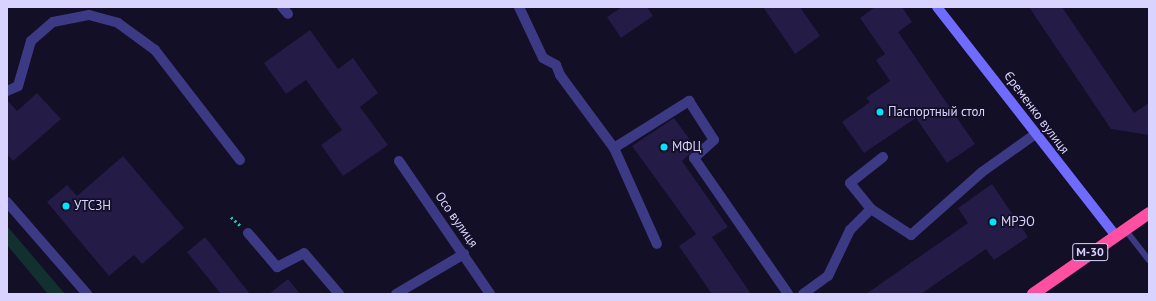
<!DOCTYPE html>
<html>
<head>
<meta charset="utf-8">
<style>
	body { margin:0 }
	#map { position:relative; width:1156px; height:301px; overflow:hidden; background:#130f26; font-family:"PT Sans",sans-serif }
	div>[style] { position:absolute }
	.green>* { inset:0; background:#12302f }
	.building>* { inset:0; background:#241b47 }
	.path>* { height:2.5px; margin-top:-1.25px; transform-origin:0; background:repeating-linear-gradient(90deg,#2fb8b0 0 2px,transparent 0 5px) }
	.lane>* { height:5.5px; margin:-2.75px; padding:0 2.75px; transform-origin:2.75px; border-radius:2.75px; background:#3d3a85 }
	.street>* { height:10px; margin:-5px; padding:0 5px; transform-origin:5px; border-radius:5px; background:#3d3a85 }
	.secondary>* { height:10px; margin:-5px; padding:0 5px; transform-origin:5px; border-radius:5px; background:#6f6bff }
	.highway>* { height:12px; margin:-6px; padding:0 6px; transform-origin:6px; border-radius:6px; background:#ff4fa3 }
	.dots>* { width:11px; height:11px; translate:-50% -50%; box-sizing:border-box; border:2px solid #130f26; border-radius:50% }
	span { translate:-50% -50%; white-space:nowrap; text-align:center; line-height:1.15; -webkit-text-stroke:3.5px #130f26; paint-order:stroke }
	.shield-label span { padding:1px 3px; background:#130f26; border:1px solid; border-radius:3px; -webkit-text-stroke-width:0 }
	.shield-label { font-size:12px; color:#d9d4ff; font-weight:700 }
	.poi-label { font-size:13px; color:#d9d4ff }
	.left { translate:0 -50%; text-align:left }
	.street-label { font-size:13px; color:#d9d4ff }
	.frame { position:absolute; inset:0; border:8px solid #d9d4ff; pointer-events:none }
</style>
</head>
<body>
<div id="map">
	<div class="green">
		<i style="clip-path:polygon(7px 226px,65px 294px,48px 294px,7px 245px)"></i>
	</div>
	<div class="building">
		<i style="clip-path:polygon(622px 7px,647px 7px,653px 16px,621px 38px,607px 17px)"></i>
		<i style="clip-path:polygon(763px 7px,800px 7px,820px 36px,795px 54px)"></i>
		<i style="clip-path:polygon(875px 7px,902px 7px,912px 22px,898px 32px,975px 144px,947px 163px,916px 118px,864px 153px,842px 122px,870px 102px,866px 98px,890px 81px,876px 60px,885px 54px,860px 18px)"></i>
		<i style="clip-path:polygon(1029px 7px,1062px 7px,1134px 113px,1149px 103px,1149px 135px,1111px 129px)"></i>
		<i style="clip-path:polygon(310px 30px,338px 69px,353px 58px,378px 93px,360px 107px,388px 145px,343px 176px,321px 145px,342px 130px,306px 80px,286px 94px,264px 63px)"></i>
		<i style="clip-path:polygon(37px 93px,61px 119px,13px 161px,7px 154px,7px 100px,17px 111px)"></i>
		<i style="clip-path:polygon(674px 118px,696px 148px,682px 161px,728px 227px,712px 237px,751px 294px,712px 294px,679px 246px,696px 234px,632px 146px)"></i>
		<i style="clip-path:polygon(123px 156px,184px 228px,142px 264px,134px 255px,109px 276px,47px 202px,67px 185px,77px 196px)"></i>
		<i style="clip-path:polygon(992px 184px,1028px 237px,994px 260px,986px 249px,921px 294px,866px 294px,968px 223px,958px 208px)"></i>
		<i style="clip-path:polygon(205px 237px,250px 294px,221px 294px,187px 252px)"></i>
		<i style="clip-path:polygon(288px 279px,300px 294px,269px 294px)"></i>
	</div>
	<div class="path">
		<i style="left:231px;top:217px;width:13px;rotate:42deg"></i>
	</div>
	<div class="lane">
		<i style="left:1125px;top:229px;width:39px;rotate:52deg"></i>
	</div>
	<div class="street">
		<i style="left:282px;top:7px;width:9px;rotate:49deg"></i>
		<i style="left:519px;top:7px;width:56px;rotate:64.8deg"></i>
		<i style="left:543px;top:58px;width:15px;rotate:28deg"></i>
		<i style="left:556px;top:65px;width:11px;rotate:68deg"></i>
		<i style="left:560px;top:75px;width:91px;rotate:53.5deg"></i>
		<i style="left:614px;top:148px;width:105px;rotate:65.9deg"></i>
		<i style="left:7px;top:91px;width:12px;rotate:-24deg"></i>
		<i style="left:18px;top:86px;width:47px;rotate:-73.9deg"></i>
		<i style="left:31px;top:41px;width:29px;rotate:-41deg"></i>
		<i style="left:53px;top:22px;width:37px;rotate:-11deg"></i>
		<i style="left:89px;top:15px;width:30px;rotate:15deg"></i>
		<i style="left:118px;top:23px;width:46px;rotate:36.1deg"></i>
		<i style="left:155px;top:50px;width:139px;rotate:52.3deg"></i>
		<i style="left:614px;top:148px;width:89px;rotate:-32.1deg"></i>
		<i style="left:689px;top:101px;width:46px;rotate:57.3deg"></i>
		<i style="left:714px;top:140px;width:27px;rotate:138deg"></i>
		<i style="left:694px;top:158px;width:165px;rotate:55.3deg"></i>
		<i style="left:399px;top:161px;width:161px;rotate:55.6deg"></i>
		<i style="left:7px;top:202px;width:122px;rotate:49deg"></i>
		<i style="left:871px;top:209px;width:48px;rotate:33deg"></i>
		<i style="left:911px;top:235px;width:95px;rotate:-41.6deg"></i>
		<i style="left:982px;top:172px;width:64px;rotate:-35.4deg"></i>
		<i style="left:248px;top:233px;width:45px;rotate:49.5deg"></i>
		<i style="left:277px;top:267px;width:30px;rotate:-27deg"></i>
		<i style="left:304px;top:253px;width:54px;rotate:49.5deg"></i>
		<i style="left:396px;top:294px;width:79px;rotate:-30.5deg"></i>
		<i style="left:803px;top:294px;width:31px;rotate:-36deg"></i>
		<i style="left:828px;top:276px;width:51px;rotate:-64.4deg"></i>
		<i style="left:850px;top:230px;width:30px;rotate:-45deg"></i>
		<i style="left:871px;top:209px;width:33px;rotate:-129deg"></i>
		<i style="left:850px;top:183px;width:42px;rotate:-38.2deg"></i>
	</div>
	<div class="secondary">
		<i style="left:937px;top:7px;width:289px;rotate:52deg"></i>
	</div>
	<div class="highway">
		<i style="left:1033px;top:294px;width:141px;rotate:-34.9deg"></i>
	</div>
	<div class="dots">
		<i style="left:880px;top:112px;background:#00e5ff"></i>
		<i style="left:664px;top:147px;background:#00e5ff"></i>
		<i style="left:66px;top:206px;background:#00e5ff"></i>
		<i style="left:993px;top:222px;background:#00e5ff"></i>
	</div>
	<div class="shield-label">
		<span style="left:1090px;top:252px">М-30</span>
	</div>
	<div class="poi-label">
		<span class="left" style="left:888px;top:112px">Паспортный стол</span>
		<span class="left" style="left:672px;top:147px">МФЦ</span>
		<span class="left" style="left:74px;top:206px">УТСЗН</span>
		<span class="left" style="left:1001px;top:222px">МРЭО</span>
	</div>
	<div class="street-label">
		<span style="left:1036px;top:113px;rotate:53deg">Єременко вулиця</span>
		<span style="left:456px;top:220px;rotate:55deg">Осо вулиця</span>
	</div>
	<div class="frame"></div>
</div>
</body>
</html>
